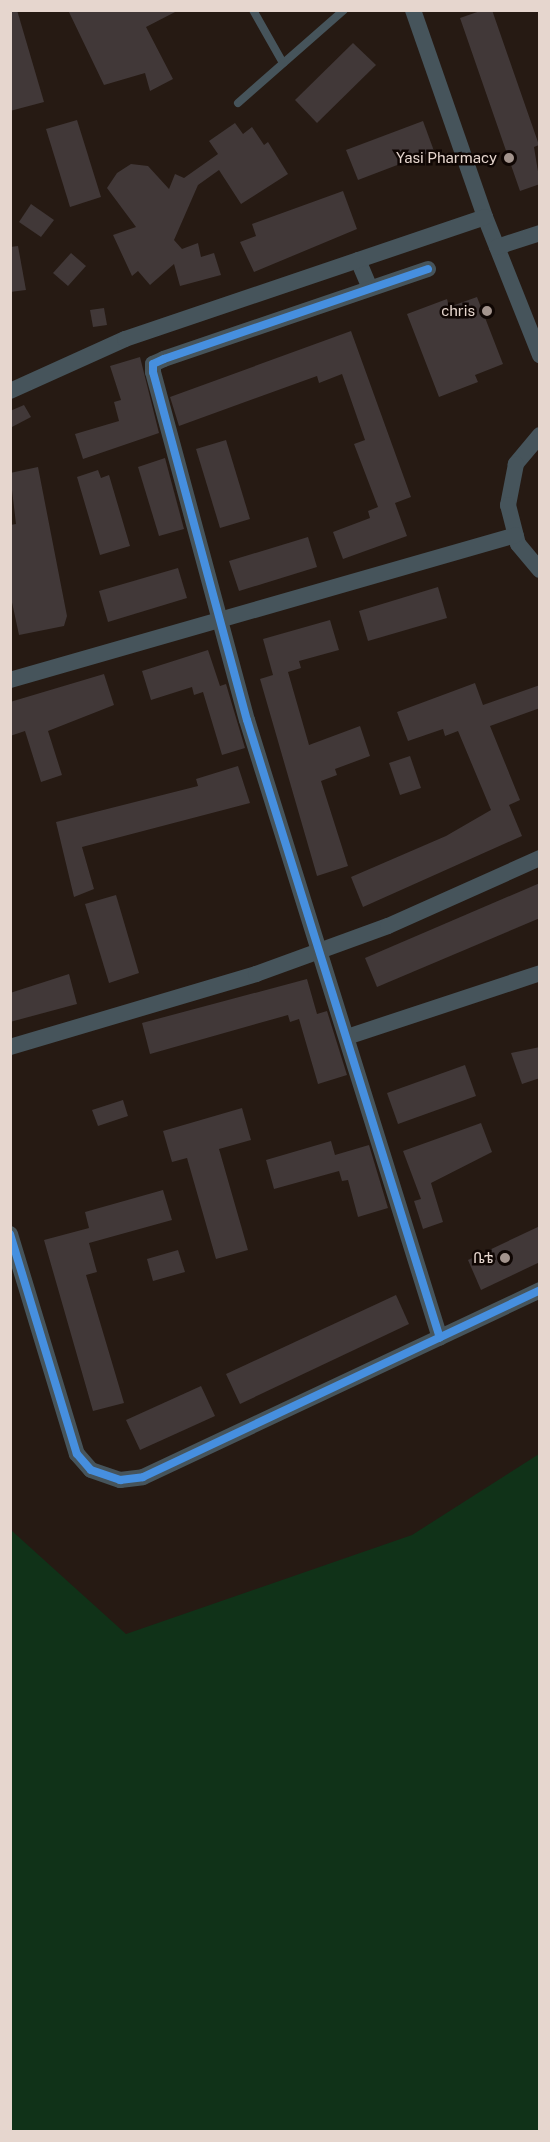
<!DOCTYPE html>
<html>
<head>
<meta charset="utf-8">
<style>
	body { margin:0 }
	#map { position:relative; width:550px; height:2142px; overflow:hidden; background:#261a13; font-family:"Public Sans","Noto Sans Ethiopic",sans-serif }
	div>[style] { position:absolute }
	.green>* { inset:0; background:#103218 }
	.building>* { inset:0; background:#413838 }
	.service>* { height:8px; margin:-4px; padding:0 4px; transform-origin:4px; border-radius:4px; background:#46545b }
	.minor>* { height:16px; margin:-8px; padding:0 8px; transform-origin:8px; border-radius:8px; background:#46545b }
	.cycleway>* { height:8px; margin:-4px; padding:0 4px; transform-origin:4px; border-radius:4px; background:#468fdf }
	.dots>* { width:16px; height:16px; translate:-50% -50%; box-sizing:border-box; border:3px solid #0f0603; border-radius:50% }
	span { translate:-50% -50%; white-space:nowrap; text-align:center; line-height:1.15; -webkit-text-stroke:5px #0f0603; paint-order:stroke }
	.poi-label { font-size:15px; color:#e6d6ce }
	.right { translate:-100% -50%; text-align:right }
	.frame { position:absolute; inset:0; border:12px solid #e6d6ce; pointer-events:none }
</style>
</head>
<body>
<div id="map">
	<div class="green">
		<i style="clip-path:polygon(539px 1454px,539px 2131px,11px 2131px,11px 1530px,126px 1634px,412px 1535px)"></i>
	</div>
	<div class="building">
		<i style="clip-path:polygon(10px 10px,17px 10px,44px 102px,10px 111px)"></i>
		<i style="clip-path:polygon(68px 10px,179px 10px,146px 27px,173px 79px,150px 91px,145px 73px,104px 85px)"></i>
		<i style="clip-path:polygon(483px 10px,492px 10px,539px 145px,534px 147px,540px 184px,520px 191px,460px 18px)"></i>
		<i style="clip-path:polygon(353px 43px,376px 65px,317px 123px,295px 100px)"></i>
		<i style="clip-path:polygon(77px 120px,101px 197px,70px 207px,46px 129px)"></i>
		<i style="clip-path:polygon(423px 121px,434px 151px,358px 180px,346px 150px)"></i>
		<i style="clip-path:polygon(235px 123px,243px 134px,252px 127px,264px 145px,268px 142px,288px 174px,241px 204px,219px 170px,198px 185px,174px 240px,182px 249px,198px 243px,201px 257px,214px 253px,221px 275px,180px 286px,174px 264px,150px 285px,138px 271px,132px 276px,113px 235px,136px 227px,107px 188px,117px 173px,131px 164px,148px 166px,169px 189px,175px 174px,184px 178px,218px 154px,209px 141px)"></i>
		<i style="clip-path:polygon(343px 191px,357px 229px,254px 272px,240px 242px,256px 236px,252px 224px)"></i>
		<i style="clip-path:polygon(31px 204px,54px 220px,41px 237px,19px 222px)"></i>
		<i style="clip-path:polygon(18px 246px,26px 290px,10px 292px,10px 247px)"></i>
		<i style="clip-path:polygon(71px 253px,86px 266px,68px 286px,53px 273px)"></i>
		<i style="clip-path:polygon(477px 297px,503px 364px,475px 375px,478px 382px,439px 397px,407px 314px,447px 299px,449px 307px)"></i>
		<i style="clip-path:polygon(104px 308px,107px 325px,93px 327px,90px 310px)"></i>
		<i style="clip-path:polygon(351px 331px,411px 497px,395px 503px,407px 536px,343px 559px,333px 532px,370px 518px,368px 511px,378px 507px,354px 444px,365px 440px,342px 374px,319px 383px,317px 376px,179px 426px,170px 397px)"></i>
		<i style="clip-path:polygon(140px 357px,159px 433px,83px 459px,75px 434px,119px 421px,114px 402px,121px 400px,110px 366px)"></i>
		<i style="clip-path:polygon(24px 405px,31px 417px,10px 428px,10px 411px)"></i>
		<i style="clip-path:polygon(226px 440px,250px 519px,220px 528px,196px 449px)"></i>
		<i style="clip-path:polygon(165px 458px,184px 529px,159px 536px,138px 467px)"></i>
		<i style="clip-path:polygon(38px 467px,67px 616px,64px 626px,19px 635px,10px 593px,10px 525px,16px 524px,10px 473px)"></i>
		<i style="clip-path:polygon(98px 470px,101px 478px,109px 475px,130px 546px,100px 555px,77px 477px)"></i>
		<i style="clip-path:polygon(308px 537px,317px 567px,239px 591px,229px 561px)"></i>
		<i style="clip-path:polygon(178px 568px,187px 598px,108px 622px,99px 591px)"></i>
		<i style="clip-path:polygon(438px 587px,447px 618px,368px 641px,359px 611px)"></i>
		<i style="clip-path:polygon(330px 620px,339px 650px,299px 661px,301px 668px,288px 672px,309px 745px,360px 726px,370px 756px,335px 769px,337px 775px,321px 781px,348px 866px,317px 876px,260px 679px,273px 675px,263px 639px)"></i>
		<i style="clip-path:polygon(208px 650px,220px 686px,226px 684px,245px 748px,222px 755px,203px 692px,194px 695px,192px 687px,151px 700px,142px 671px)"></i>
		<i style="clip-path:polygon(104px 674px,114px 705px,48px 731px,62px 775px,41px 782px,25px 731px,10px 736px,10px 702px)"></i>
		<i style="clip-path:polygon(475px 683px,483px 705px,540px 685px,540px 708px,490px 726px,520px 800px,509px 805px,522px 836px,363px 907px,351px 877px,446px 836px,491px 810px,458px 731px,445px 736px,443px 729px,408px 741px,397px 712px)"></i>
		<i style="clip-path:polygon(410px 756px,421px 788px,400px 795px,389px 763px)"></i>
		<i style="clip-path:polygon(238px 766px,250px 803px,82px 847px,94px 889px,74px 897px,56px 822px,198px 786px,196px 779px)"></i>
		<i style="clip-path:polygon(540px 883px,540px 918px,377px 987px,365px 958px)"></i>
		<i style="clip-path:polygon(116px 895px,139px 973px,109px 983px,85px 904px)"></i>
		<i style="clip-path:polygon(69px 974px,77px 1004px,10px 1022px,10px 993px)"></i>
		<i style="clip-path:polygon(307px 979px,317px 1014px,327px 1011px,347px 1075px,318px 1084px,299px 1019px,290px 1022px,288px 1015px,150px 1054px,142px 1023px)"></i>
		<i style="clip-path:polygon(540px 1047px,540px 1078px,522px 1084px,511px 1053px)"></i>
		<i style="clip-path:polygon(465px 1065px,476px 1096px,398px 1124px,387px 1093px)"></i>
		<i style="clip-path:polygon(123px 1100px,128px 1116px,98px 1126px,92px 1110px)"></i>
		<i style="clip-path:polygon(242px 1108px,251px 1140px,219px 1149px,248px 1250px,216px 1259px,187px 1158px,172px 1162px,163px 1131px)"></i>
		<i style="clip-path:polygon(481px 1123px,492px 1152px,431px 1183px,443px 1222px,423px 1229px,414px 1201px,421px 1199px,403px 1151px)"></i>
		<i style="clip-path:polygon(331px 1141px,335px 1155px,369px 1145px,388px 1208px,358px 1217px,348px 1180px,342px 1181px,339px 1171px,274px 1189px,266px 1160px)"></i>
		<i style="clip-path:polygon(163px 1190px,172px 1220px,89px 1243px,97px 1272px,86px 1275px,124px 1403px,93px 1411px,44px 1240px,89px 1228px,85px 1212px)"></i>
		<i style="clip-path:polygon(540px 1226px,540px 1262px,481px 1290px,468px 1260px)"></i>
		<i style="clip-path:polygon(178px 1250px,185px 1272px,153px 1281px,147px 1259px)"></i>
		<i style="clip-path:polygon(396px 1295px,409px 1324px,240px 1404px,226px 1374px)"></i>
		<i style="clip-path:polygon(201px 1386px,215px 1416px,140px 1450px,126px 1420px)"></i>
	</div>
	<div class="service">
		<i style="left:253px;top:10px;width:61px;rotate:60.5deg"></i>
		<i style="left:238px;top:103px;width:141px;rotate:-41.3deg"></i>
	</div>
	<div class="minor">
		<i style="left:413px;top:10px;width:219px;rotate:70.8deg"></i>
		<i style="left:485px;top:217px;width:149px;rotate:68.3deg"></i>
		<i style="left:497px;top:247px;width:45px;rotate:-18deg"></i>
		<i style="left:358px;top:260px;width:30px;rotate:67deg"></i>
		<i style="left:428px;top:269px;width:279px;rotate:161.2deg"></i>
		<i style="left:164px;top:359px;width:12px;rotate:156deg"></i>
		<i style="left:153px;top:364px;width:8px;rotate:90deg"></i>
		<i style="left:153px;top:372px;width:360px;rotate:74.9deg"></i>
		<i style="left:247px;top:720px;width:647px;rotate:72.66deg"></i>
		<i style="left:10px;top:391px;width:126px;rotate:-24.3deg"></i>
		<i style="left:125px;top:339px;width:380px;rotate:-18.7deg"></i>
		<i style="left:540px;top:435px;width:38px;rotate:130deg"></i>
		<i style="left:516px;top:464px;width:42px;rotate:101deg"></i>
		<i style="left:508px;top:505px;width:40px;rotate:75.6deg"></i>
		<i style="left:518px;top:544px;width:34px;rotate:50deg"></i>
		<i style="left:10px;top:680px;width:526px;rotate:-15.99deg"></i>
		<i style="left:347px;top:1037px;width:203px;rotate:-18.3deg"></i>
		<i style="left:10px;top:1047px;width:257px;rotate:-16.5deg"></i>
		<i style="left:256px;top:974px;width:140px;rotate:-20deg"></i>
		<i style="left:388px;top:926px;width:167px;rotate:-24.1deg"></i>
		<i style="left:10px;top:1234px;width:230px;rotate:73.1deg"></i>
		<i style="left:77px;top:1454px;width:21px;rotate:49deg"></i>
		<i style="left:91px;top:1470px;width:31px;rotate:19deg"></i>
		<i style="left:120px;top:1480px;width:23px;rotate:-7deg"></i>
		<i style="left:143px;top:1477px;width:439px;rotate:-25.2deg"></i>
	</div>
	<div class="cycleway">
		<i style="left:428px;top:269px;width:279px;rotate:161.2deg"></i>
		<i style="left:164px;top:359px;width:12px;rotate:156deg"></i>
		<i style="left:153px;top:364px;width:8px;rotate:90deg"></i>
		<i style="left:153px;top:372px;width:360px;rotate:74.9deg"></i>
		<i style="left:247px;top:720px;width:647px;rotate:72.66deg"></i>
		<i style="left:10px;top:1234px;width:230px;rotate:73.1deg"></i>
		<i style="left:77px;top:1454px;width:21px;rotate:49deg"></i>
		<i style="left:91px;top:1470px;width:31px;rotate:19deg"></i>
		<i style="left:120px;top:1480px;width:23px;rotate:-7deg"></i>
		<i style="left:143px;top:1477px;width:439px;rotate:-25.2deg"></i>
	</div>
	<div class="dots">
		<i style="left:509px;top:158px;background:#a3948d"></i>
		<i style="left:487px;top:311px;background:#a3948d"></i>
		<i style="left:505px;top:1258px;background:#a3948d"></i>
	</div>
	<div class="poi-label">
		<span class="right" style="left:497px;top:158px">Yasi Pharmacy</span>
		<span class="right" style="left:475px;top:311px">chris</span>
		<span class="right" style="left:493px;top:1258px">ቤቴ</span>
	</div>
	<div class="frame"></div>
</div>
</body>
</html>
